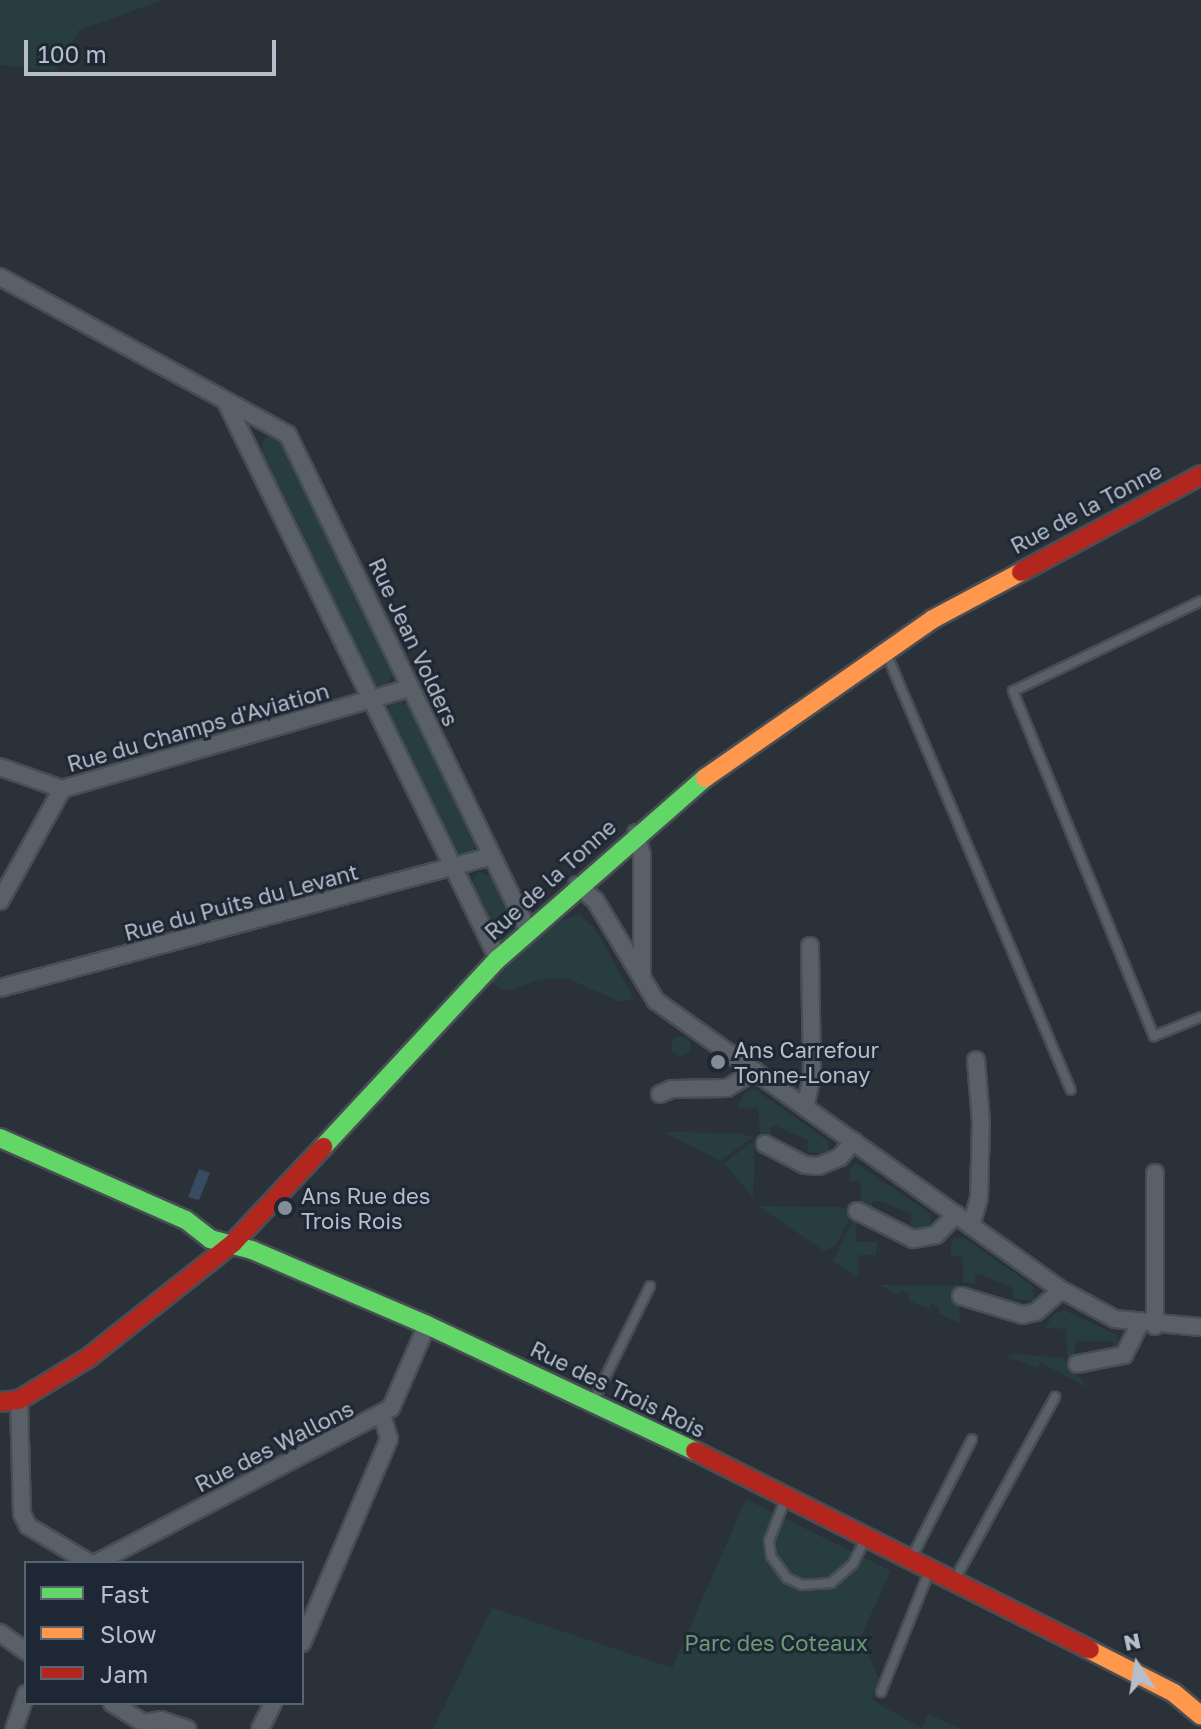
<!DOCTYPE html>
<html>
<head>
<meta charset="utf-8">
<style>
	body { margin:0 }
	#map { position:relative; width:1201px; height:1729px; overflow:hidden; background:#2a3139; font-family:"Golos Text",sans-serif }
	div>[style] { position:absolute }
	.green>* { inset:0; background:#273d3f }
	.round { border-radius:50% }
	.water>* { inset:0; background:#374b63 }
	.roads { filter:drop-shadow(2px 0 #484d54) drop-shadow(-2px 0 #484d54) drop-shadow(0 2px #484d54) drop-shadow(0 -2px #484d54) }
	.lane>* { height:8px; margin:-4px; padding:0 4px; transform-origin:4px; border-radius:4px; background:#5a6067 }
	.street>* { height:16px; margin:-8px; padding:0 8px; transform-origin:8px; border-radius:8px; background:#5a6067 }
	.fast>* { height:18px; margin:-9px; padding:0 9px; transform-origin:9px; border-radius:9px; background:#63d668 }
	.slow>* { height:18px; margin:-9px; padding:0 9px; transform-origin:9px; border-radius:9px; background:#ff974d }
	.jam>* { height:18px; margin:-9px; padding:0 9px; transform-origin:9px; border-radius:9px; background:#b3261e }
	.dots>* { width:22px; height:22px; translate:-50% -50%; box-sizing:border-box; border:4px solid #1d2834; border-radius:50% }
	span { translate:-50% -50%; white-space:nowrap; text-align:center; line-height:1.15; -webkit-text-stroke:6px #1d2834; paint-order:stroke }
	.street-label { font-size:22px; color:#b5beca }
	.poi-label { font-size:22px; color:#b5beca }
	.left { translate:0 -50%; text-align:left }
	.park-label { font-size:22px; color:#6b9b73 }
	.legend { position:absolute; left:24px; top:1561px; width:280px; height:144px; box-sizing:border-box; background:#1d2834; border:2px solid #5a6470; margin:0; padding:10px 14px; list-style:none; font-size:24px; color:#b5beca }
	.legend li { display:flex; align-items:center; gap:16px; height:40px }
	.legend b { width:40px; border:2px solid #5a6470 }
	.north { position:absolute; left:1097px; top:1625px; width:80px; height:80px; -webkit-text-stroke:6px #1d2834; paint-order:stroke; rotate:348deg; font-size:22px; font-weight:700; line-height:32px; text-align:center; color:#b5beca }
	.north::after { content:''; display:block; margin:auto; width:28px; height:36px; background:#b5beca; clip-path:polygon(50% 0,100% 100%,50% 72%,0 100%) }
	.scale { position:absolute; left:24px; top:40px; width:252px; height:36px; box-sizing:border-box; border:4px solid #b5beca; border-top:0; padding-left:10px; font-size:24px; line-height:28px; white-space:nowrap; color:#b5beca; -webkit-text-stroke:6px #1d2834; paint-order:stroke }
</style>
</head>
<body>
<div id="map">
	<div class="green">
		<i style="clip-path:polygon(0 0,164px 0,79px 30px,55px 71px,0 65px)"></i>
		<i style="clip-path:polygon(273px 434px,280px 437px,393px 670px,388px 684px,376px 685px,370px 679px,262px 452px,263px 440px)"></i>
		<i style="clip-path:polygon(399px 700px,413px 708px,476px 841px,473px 853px,454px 854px,388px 716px,389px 708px)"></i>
		<i style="clip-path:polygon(478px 872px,492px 877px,514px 922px,509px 936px,494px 934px,469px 885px)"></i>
		<i style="clip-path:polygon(580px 915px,596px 930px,634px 999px,620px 1002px,569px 979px,542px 979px,506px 991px,491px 983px,554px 922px)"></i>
		<i class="round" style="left:671px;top:1036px;width:20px;height:20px"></i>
		<i style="clip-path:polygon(755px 1089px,828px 1141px,828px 1155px,808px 1152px,808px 1140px,776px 1126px,771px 1127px,771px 1136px,760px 1136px,758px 1108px,737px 1107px,744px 1094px)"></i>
		<i style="clip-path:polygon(663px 1132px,736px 1133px,754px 1137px,720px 1161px)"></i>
		<i style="clip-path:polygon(754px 1141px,754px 1173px,753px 1197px,724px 1163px)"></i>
		<i style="clip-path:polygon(856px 1163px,931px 1214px,931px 1229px,916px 1229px,911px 1225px,911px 1213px,878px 1201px,872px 1201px,872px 1211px,861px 1207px,861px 1181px,850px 1181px,850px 1168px)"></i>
		<i style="clip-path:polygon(758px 1206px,839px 1207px,854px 1210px,836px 1245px,824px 1251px)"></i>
		<i style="clip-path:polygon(856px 1214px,856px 1242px,877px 1242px,876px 1255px,859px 1255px,858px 1278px,833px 1261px)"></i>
		<i style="clip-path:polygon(964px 1238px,1032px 1285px,1035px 1301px,1013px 1299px,1013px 1288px,982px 1275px,975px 1275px,975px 1284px,963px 1282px,963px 1257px,951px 1256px,951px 1245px,954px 1238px)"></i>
		<i style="clip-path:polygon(879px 1285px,958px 1285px,960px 1323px,938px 1313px,940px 1309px,932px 1304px,929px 1309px,908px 1300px,910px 1294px,902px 1290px,899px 1295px)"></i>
		<i style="clip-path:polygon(1064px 1310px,1117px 1335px,1119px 1342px,1113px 1348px,1113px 1341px,1075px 1341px,1075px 1368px,1068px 1362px,1066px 1329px,1045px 1328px,1054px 1314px)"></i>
		<i style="clip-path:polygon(1012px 1354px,1063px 1358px,1088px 1388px,1041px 1363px,1038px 1368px,1008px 1357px)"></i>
		<i style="clip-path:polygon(746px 1499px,891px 1571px,861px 1636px,879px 1679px,872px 1700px,922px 1728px,928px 1714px,962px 1729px,433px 1729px,492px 1608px,672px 1668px)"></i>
	</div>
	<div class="water">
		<i style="clip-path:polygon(199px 1169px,210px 1173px,199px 1200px,188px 1197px)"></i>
	</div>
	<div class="roads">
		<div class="lane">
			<i style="left:1201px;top:601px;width:208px;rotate:154.4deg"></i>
			<i style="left:1013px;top:691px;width:373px;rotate:67.8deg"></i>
			<i style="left:1154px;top:1036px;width:51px;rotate:-22deg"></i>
			<i style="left:887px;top:655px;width:472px;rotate:67.1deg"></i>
			<i style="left:593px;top:1402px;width:129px;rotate:-63.8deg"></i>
			<i style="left:785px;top:1500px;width:44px;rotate:111.3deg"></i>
			<i style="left:769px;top:1541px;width:15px;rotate:82deg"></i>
			<i style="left:771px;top:1556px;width:27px;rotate:54deg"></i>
			<i style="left:787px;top:1578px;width:17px;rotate:25deg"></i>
			<i style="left:802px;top:1585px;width:29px;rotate:-4deg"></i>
			<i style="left:831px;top:1583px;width:29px;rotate:-41deg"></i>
			<i style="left:853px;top:1564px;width:28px;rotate:-64deg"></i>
			<i style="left:912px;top:1557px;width:132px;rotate:-63deg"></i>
			<i style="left:955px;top:1579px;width:208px;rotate:-61.2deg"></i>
			<i style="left:881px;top:1692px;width:129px;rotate:-68.2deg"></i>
		</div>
		<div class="street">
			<i style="left:0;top:277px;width:328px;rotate:28.7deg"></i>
			<i style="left:288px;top:435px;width:550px;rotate:64.13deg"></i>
			<i style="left:227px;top:404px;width:618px;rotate:63.97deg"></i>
			<i style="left:0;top:767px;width:66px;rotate:19.5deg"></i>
			<i style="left:62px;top:789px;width:362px;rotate:-16.2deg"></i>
			<i style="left:636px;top:833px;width:23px;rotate:75deg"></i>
			<i style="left:642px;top:855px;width:122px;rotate:90deg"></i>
			<i style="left:577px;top:885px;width:23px;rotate:40deg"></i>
			<i style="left:595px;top:900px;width:118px;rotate:58.9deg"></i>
			<i style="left:656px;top:1001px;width:494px;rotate:35.5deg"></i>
			<i style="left:1058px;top:1288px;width:65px;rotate:28.5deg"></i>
			<i style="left:1115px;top:1319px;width:86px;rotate:5.3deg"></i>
			<i style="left:0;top:901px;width:128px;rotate:-61deg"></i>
			<i style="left:0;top:988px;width:509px;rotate:-15.02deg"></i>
			<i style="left:660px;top:1094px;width:13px;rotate:-23deg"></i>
			<i style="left:672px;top:1089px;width:55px;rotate:-1deg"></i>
			<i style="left:727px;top:1088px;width:33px;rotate:-31deg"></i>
			<i style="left:805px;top:1107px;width:32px;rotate:-77deg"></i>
			<i style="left:812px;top:1076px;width:130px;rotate:-90.9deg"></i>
			<i style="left:765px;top:1144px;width:45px;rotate:27.7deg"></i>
			<i style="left:805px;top:1165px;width:14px;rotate:4deg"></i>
			<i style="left:819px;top:1166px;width:23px;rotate:-23deg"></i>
			<i style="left:840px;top:1157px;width:21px;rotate:-49deg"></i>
			<i style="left:857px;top:1211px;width:63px;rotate:26.6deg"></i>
			<i style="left:913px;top:1239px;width:23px;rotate:-10deg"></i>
			<i style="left:936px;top:1235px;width:29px;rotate:-46deg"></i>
			<i style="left:971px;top:1226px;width:29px;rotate:-74deg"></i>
			<i style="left:979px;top:1198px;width:76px;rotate:-88.5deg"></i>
			<i style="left:981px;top:1122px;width:62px;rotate:-94.6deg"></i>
			<i style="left:961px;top:1296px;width:65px;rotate:17deg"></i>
			<i style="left:1023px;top:1315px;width:13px;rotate:-13deg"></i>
			<i style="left:1036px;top:1312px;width:33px;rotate:-41deg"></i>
			<i style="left:1155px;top:1326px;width:153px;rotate:-90deg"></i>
			<i style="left:1077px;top:1364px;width:48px;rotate:-10.8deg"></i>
			<i style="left:1124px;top:1355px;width:34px;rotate:-63deg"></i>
			<i style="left:19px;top:1400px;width:114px;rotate:88.5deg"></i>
			<i style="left:22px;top:1514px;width:13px;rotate:63deg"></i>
			<i style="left:28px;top:1526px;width:72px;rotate:30.8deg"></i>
			<i style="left:96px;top:1563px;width:333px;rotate:-27.7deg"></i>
			<i style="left:391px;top:1408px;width:90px;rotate:-66.6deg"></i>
			<i style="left:0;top:1633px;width:32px;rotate:35deg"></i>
			<i style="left:302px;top:1643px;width:222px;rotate:-66.9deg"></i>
			<i style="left:389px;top:1439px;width:25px;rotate:-106deg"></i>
			<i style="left:112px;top:1703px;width:49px;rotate:32.4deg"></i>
			<i style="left:144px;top:1723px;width:17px;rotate:-10deg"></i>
			<i style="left:161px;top:1720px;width:28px;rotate:19deg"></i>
			<i style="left:14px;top:1729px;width:37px;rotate:-71deg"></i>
			<i style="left:260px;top:1729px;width:29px;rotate:-63deg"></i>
		</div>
		<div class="fast">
			<i style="left:0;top:1138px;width:203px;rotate:23.8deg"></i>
			<i style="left:186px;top:1220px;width:31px;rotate:38deg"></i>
			<i style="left:210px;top:1239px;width:43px;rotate:14.7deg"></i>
			<i style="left:252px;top:1250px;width:190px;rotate:23.2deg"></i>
			<i style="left:427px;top:1325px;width:296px;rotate:25.2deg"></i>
			<i style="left:323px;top:1147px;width:257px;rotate:-47.1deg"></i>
			<i style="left:498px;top:959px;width:275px;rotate:-41.2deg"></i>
		</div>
		<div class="slow">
			<i style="left:705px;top:778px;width:278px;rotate:-34.9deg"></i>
			<i style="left:933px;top:619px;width:100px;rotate:-28.1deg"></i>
			<i style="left:1090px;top:1650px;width:94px;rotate:27.1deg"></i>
			<i style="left:1174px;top:1693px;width:35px;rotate:40deg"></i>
		</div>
		<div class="jam">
			<i style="left:1021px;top:572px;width:204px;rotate:-28.3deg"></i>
			<i style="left:0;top:1402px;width:19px;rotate:-6deg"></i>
			<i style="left:19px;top:1400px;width:81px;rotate:-31.3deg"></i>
			<i style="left:88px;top:1358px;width:185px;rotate:-38.4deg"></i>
			<i style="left:233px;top:1243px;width:132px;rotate:-46.8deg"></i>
			<i style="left:695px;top:1451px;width:442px;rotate:26.7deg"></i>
		</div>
	</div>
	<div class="dots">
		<i style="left:718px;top:1062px;background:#848d97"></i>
		<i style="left:285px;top:1208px;background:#848d97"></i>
	</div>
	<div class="street-label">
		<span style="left:1086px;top:508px;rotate:-28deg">Rue de la Tonne</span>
		<span style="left:414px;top:642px;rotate:65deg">Rue Jean Volders</span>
		<span style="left:198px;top:727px;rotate:-16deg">Rue du Champs d'Aviation</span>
		<span style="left:550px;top:879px;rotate:-42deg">Rue de la Tonne</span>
		<span style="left:241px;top:902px;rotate:-15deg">Rue du Puits du Levant</span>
		<span style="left:618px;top:1389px;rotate:26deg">Rue des Trois Rois</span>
		<span style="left:274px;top:1446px;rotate:-27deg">Rue des Wallons</span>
	</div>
	<div class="poi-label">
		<span class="left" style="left:734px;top:1062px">Ans Carrefour<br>Tonne-Lonay</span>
		<span class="left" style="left:301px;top:1208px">Ans Rue des<br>Trois Rois</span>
	</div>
	<div class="park-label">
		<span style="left:776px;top:1643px">Parc des Coteaux</span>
	</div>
	<ul class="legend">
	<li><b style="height:10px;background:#63d668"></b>Fast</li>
	<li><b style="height:10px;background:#ff974d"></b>Slow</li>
	<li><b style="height:10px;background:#b3261e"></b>Jam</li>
	</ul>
	<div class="north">N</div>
	<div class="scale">100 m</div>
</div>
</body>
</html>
